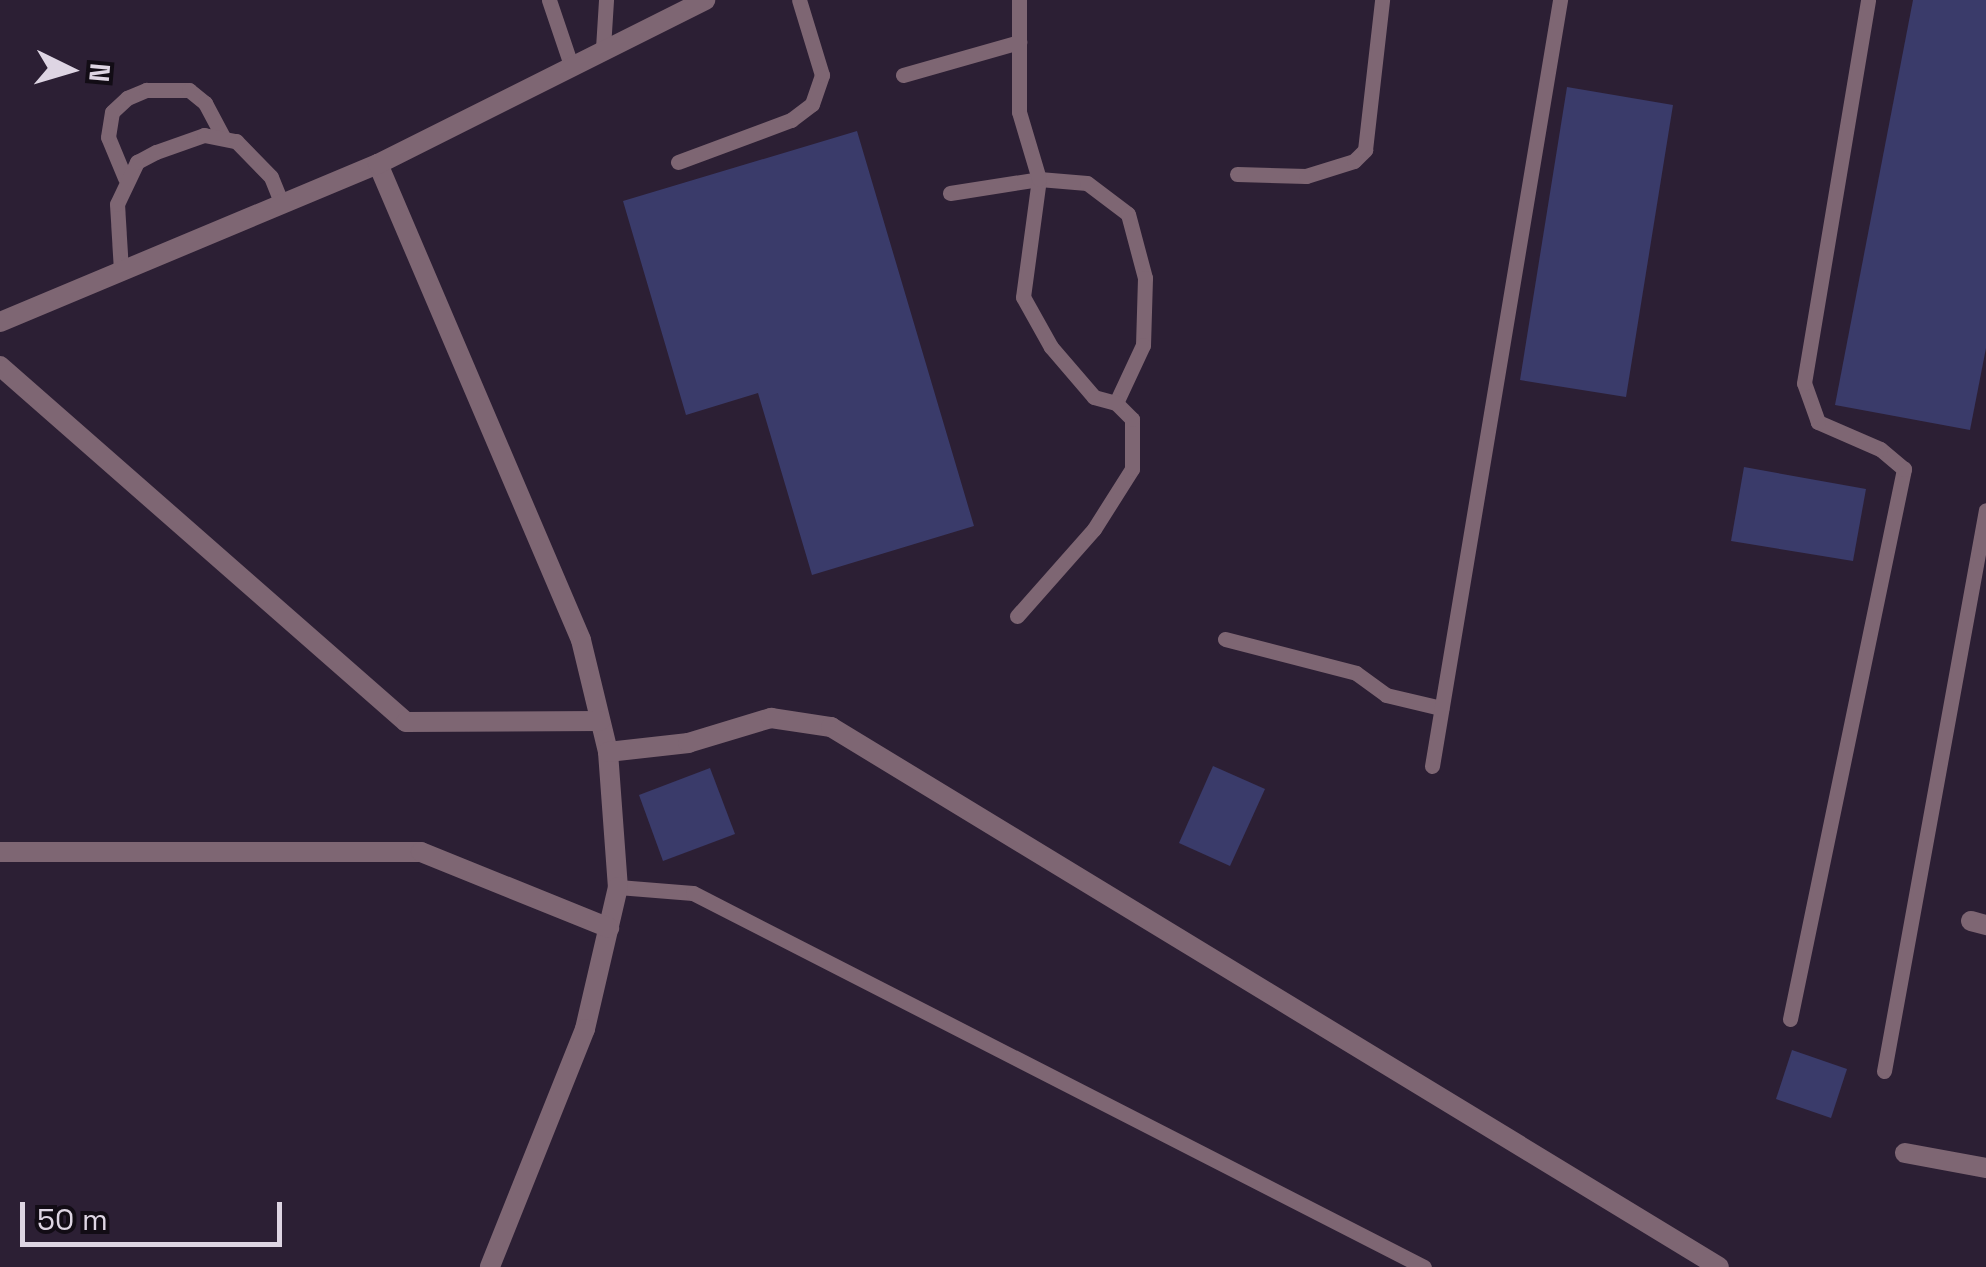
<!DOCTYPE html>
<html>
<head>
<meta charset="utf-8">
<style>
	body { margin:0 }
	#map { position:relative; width:1986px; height:1267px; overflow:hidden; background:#2c1f34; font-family:"Space Grotesk",sans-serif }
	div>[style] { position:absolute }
	.building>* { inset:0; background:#3a3b6a }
	.service>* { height:15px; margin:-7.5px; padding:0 7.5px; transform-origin:7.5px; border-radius:7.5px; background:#7e6673 }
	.minor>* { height:20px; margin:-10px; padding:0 10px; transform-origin:10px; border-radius:10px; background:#7e6673 }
	.tertiary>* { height:20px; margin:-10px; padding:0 10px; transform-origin:10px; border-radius:10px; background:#7e6673 }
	span { translate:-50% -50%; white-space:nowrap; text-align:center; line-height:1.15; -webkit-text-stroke:9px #120c15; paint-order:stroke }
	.north { position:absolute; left:20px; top:20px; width:100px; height:100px; -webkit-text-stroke:8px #120c15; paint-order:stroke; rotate:95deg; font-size:28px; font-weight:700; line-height:40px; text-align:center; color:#ded5e3 }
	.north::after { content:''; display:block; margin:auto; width:35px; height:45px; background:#ded5e3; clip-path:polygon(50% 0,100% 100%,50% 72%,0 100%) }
	.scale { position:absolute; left:20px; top:1202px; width:262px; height:45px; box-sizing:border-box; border:5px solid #ded5e3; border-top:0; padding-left:12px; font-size:30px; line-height:35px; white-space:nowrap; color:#ded5e3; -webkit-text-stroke:8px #120c15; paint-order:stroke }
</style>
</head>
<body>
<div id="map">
	<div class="building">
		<i style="clip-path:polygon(1913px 0,1986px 0,1986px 348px,1970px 430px,1835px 405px)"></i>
		<i style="clip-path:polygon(1567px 87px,1673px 105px,1626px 397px,1520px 380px)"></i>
		<i style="clip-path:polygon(857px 131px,974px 526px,812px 575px,758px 393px,686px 415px,623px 201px)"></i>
		<i style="clip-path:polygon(1744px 467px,1866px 489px,1853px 561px,1731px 541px)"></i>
		<i style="clip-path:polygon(1213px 766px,1265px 789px,1230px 866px,1179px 843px)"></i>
		<i style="clip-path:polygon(710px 768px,735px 834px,663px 861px,639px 795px)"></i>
		<i style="clip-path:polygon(1792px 1050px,1847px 1069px,1831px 1118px,1776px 1099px)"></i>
	</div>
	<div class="service">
		<i style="left:549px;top:0;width:69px;rotate:71.3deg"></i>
		<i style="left:603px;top:48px;width:48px;rotate:-86.4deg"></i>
		<i style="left:903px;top:75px;width:121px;rotate:-15.9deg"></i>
		<i style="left:678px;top:162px;width:121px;rotate:-20.4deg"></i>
		<i style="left:791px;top:120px;width:26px;rotate:-37deg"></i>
		<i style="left:812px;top:104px;width:31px;rotate:-71deg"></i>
		<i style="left:822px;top:75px;width:78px;rotate:-107deg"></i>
		<i style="left:1237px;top:174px;width:69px;rotate:1.7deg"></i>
		<i style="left:1306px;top:176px;width:50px;rotate:-17.4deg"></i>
		<i style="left:1354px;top:161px;width:16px;rotate:-45deg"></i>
		<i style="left:1365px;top:150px;width:151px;rotate:-83.5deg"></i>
		<i style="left:125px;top:178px;width:44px;rotate:-112.5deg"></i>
		<i style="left:108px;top:137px;width:25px;rotate:-81deg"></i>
		<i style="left:112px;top:112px;width:21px;rotate:-43deg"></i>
		<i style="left:127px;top:98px;width:21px;rotate:-23deg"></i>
		<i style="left:146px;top:90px;width:43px"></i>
		<i style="left:189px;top:90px;width:21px;rotate:39deg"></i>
		<i style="left:205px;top:103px;width:38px;rotate:62deg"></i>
		<i style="left:950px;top:193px;width:90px;rotate:-8.9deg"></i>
		<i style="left:1039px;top:179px;width:48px;rotate:4.8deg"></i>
		<i style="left:1087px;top:183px;width:51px;rotate:37.1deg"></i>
		<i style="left:1128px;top:214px;width:66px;rotate:75.1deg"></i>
		<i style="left:1145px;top:278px;width:67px;rotate:91.7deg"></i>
		<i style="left:1143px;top:345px;width:64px;rotate:115deg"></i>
		<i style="left:121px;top:271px;width:67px;rotate:-93.4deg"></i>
		<i style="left:117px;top:204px;width:47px;rotate:-64.5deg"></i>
		<i style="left:137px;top:162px;width:21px;rotate:-28deg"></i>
		<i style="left:156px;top:152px;width:51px;rotate:-19.5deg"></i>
		<i style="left:204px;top:135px;width:33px;rotate:11deg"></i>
		<i style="left:236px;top:141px;width:50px;rotate:45.8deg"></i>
		<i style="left:271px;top:177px;width:29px;rotate:68deg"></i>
		<i style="left:1017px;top:616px;width:116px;rotate:-48.5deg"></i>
		<i style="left:1094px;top:529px;width:71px;rotate:-57.7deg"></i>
		<i style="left:1132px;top:469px;width:50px;rotate:-90deg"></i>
		<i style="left:1132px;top:419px;width:23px;rotate:-135deg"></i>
		<i style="left:1116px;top:403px;width:23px;rotate:-165deg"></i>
		<i style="left:1094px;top:397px;width:66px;rotate:-130.7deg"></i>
		<i style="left:1051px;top:347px;width:57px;rotate:-119.2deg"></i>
		<i style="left:1023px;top:297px;width:119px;rotate:-82.3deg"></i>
		<i style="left:1039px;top:179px;width:70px;rotate:-106.6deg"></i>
		<i style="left:1019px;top:112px;width:112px;rotate:-90deg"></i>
		<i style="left:1225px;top:639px;width:135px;rotate:14.5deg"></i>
		<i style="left:1356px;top:673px;width:37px;rotate:36deg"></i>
		<i style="left:1386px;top:695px;width:57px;rotate:13.3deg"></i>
		<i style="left:1432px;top:766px;width:777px;rotate:-80.51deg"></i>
		<i style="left:618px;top:887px;width:75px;rotate:4.6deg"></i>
		<i style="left:693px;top:893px;width:821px;rotate:27.1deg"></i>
		<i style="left:1790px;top:1019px;width:562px;rotate:-78.29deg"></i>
		<i style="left:1904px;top:469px;width:31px;rotate:-140deg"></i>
		<i style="left:1880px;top:449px;width:68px;rotate:-156.5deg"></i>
		<i style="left:1818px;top:422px;width:41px;rotate:-109.7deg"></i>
		<i style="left:1804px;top:383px;width:388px;rotate:-80.5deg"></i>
		<i style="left:1884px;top:1071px;width:570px;rotate:-79.7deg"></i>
	</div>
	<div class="minor">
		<i style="left:378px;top:164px;width:517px;rotate:66.9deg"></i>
		<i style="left:581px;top:640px;width:115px;rotate:76.4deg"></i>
		<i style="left:608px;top:752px;width:135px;rotate:85.8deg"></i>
		<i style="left:618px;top:887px;width:146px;rotate:103.1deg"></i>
		<i style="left:585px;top:1029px;width:256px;rotate:111.8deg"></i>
		<i style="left:0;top:366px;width:540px;rotate:41.25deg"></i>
		<i style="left:406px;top:722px;width:194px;rotate:-0.3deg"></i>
		<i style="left:608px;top:752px;width:81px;rotate:-6.4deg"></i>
		<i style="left:688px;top:743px;width:87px;rotate:-16.8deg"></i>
		<i style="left:771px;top:718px;width:61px;rotate:8.5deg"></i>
		<i style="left:831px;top:727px;width:1039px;rotate:31.3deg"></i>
		<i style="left:0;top:852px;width:421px"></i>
		<i style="left:421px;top:852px;width:203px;rotate:22deg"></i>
		<i style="left:1971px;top:921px;width:16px;rotate:15deg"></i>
		<i style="left:1905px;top:1153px;width:82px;rotate:10.5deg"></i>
	</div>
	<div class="tertiary">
		<i style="left:0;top:322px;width:410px;rotate:-22.7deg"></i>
		<i style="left:378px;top:164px;width:366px;rotate:-26.6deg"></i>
	</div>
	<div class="north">N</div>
	<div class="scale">50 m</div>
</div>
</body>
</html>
